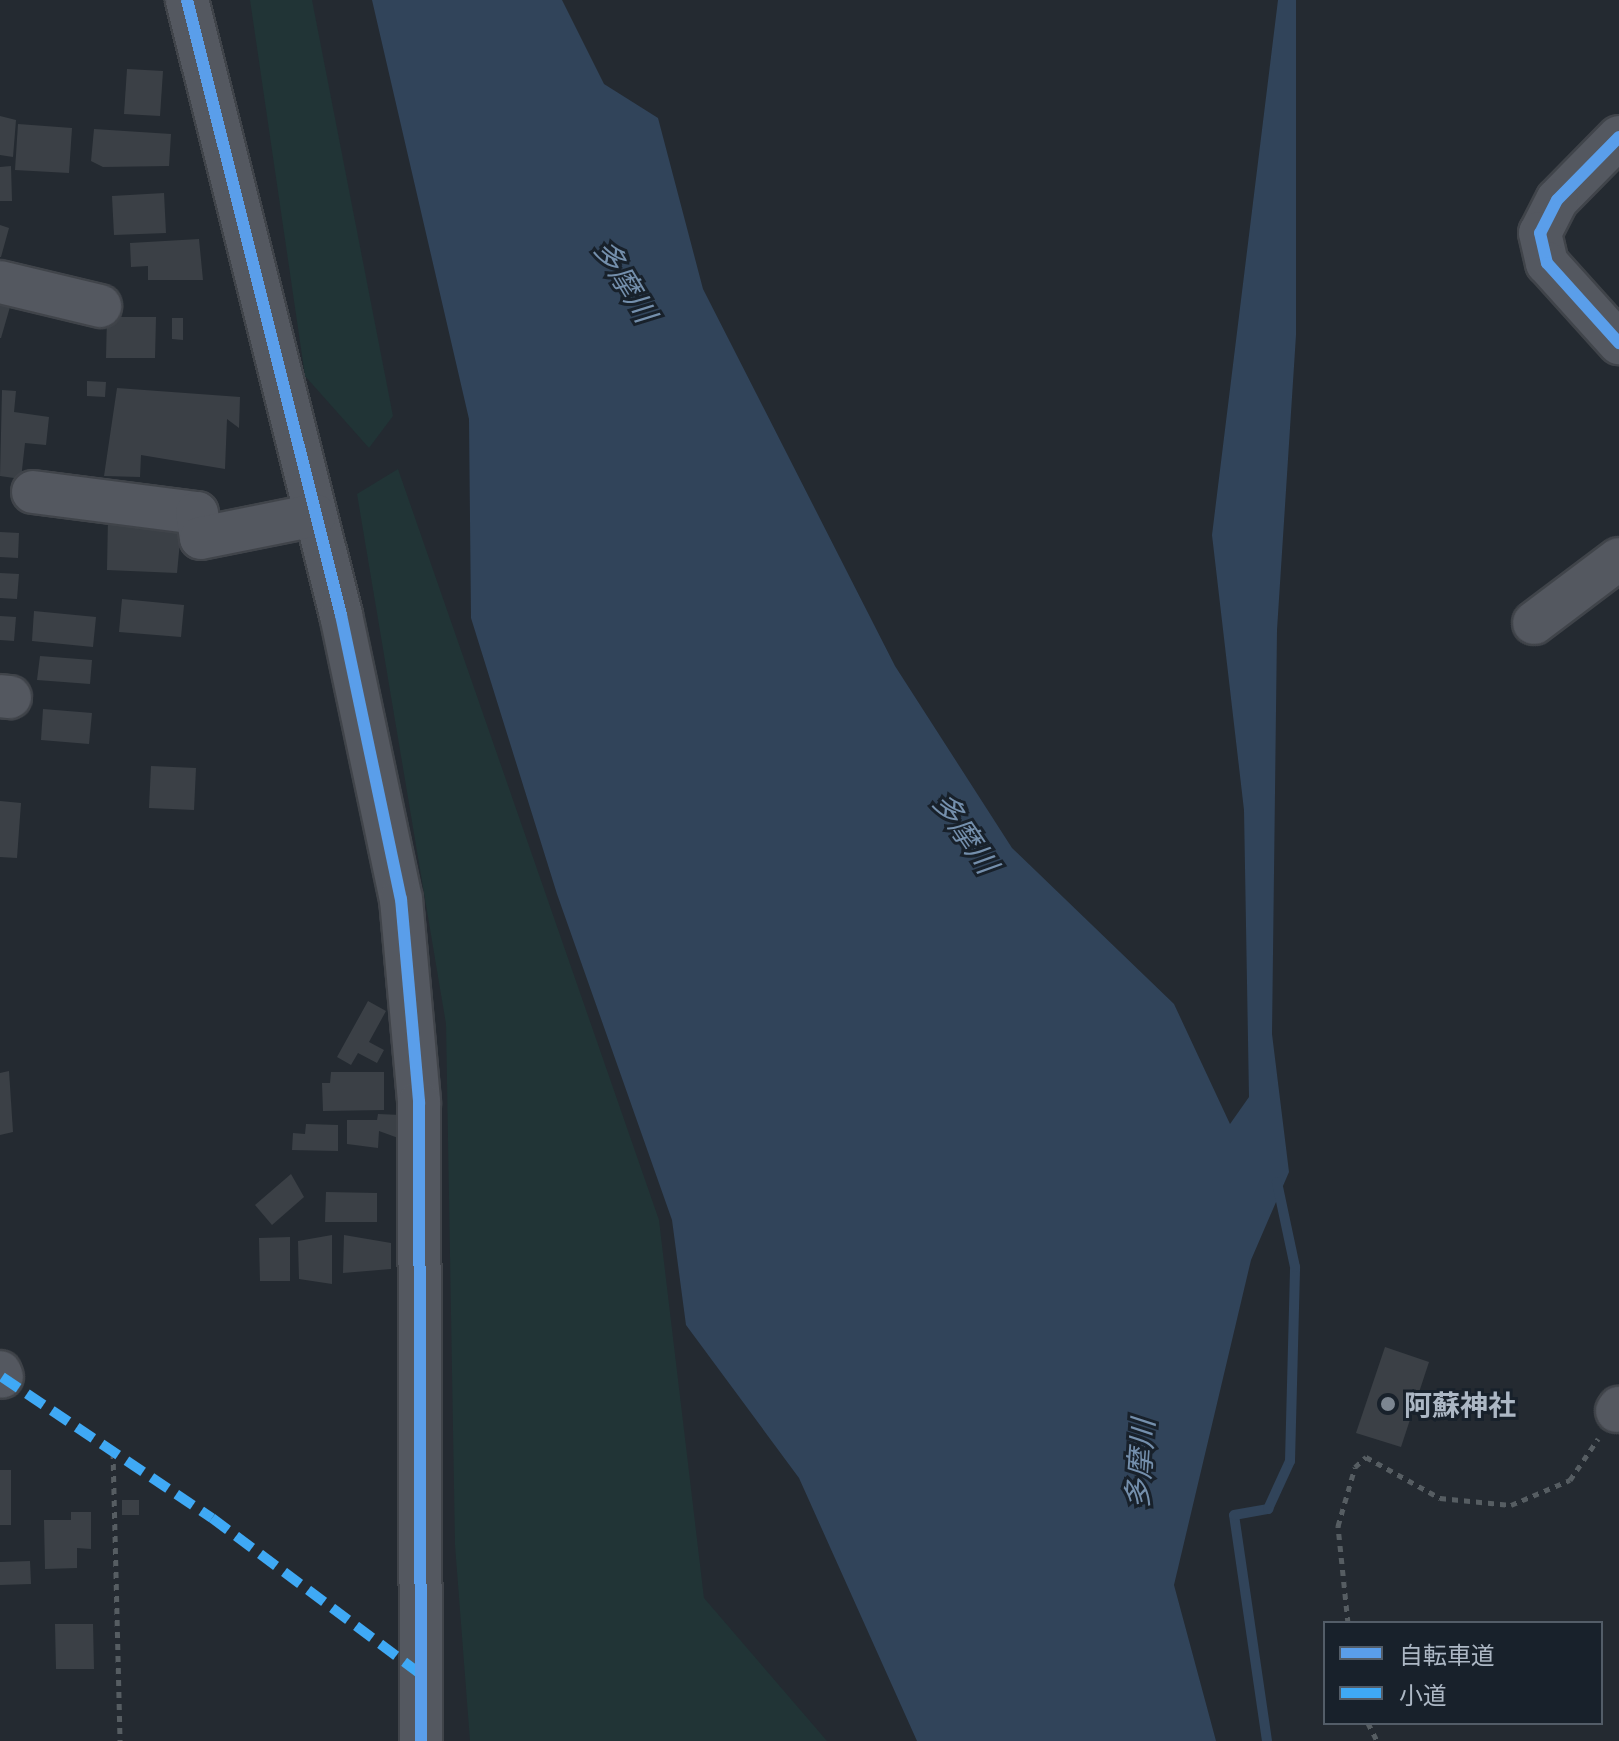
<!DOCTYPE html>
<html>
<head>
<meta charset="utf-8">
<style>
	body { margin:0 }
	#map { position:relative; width:1619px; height:1741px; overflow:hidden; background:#242a31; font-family:Barlow,"Noto Sans JP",sans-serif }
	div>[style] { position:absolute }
	.green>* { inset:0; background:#213436 }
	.water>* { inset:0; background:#31445a }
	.stream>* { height:10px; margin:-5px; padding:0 5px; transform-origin:5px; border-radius:5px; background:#31445a }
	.building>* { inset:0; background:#3b4046 }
	.path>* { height:5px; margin-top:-2.5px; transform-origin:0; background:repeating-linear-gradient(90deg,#565d62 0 6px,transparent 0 12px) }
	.roads { filter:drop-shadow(2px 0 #40444a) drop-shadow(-2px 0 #40444a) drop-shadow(0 2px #40444a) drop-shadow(0 -2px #40444a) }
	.minor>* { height:42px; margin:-21px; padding:0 21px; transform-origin:21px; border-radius:21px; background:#545860 }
	.quiet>* { height:10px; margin-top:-5px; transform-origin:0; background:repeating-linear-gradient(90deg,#3fa9f5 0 20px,transparent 0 30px) }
	.cycleway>* { height:12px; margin:-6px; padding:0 6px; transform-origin:6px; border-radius:6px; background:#5a9eea }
	.dots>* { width:22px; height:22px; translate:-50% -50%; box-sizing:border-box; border:4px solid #18212b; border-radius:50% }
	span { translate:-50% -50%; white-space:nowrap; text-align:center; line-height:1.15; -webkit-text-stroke:6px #18212b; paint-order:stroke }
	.poi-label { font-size:28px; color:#acb7c4; font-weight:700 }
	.left { translate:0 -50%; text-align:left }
	.water-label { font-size:30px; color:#748fac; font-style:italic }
	.legend { position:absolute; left:1323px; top:1621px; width:280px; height:104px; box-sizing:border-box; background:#18212b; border:2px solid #535d68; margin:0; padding:10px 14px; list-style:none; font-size:24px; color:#acb7c4 }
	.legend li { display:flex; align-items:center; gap:16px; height:40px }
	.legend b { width:40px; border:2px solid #535d68 }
</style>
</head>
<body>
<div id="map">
	<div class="green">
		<i style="clip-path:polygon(250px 0,312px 0,393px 416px,369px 448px,305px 376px)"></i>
		<i style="clip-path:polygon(398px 469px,659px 1220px,704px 1598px,827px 1741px,470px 1741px,455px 1545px,446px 1024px,357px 494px)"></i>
	</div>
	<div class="water">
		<i style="clip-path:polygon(372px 0,562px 0,604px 84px,658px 118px,703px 289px,895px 666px,1012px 848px,1174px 1004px,1230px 1124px,1249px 1097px,1244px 810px,1212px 535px,1278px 0,1296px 0,1296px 335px,1277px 630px,1272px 1034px,1289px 1172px,1251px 1260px,1174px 1585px,1216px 1741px,917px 1741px,799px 1478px,686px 1325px,672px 1220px,557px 894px,471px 618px,469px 419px)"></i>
	</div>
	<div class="stream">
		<i style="left:1267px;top:1741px;width:228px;rotate:-98.3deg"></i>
		<i style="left:1234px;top:1515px;width:35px;rotate:-10deg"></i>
		<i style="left:1268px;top:1509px;width:53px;rotate:-65.4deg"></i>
		<i style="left:1290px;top:1461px;width:194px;rotate:-88.5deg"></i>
		<i style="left:1295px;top:1267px;width:87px;rotate:-102deg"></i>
	</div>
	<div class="building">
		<i style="clip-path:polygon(127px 69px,163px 71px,160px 116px,124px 114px)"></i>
		<i style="clip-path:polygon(0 116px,16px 120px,13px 157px,0 155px)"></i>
		<i style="clip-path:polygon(18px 124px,72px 128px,69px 173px,15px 170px)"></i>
		<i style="clip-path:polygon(94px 129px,171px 134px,169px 166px,103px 167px,91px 161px)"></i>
		<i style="clip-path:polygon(11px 166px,12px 201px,0 201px,0 167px)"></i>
		<i style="clip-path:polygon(164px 193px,166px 233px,114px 235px,112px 196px)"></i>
		<i style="clip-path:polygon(0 225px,9px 228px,1px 257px,0 257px)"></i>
		<i style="clip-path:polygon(199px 239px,203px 280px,148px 280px,148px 266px,131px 267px,130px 243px)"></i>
		<i style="clip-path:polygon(0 297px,12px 300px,1px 338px,0 338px)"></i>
		<i style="clip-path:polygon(107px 317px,156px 317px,155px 358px,106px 358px)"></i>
		<i style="clip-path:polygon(172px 318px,183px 318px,183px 340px,172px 339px)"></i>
		<i style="clip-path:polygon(87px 381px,106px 382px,105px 397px,87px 396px)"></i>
		<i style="clip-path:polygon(117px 388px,240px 397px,239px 428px,227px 419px,225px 469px,141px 455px,140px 477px,104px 476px)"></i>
		<i style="clip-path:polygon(2px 390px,16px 391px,14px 412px,49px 417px,46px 445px,25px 443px,21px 479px,0 476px)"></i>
		<i style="clip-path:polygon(108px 518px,181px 531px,177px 573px,107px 570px)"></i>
		<i style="clip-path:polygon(0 532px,19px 533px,18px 558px,0 557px)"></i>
		<i style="clip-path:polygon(0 573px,19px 574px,17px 599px,0 598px)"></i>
		<i style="clip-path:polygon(122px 599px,184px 605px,181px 637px,119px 632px)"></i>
		<i style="clip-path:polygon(34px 611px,96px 617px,93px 647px,32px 641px)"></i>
		<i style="clip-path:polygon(0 616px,16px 617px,14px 641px,0 640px)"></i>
		<i style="clip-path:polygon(40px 656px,92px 660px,90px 684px,37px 680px)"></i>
		<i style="clip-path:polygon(43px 709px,92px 713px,89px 744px,41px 740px)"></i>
		<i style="clip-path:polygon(151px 766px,196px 768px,194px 810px,149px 808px)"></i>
		<i style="clip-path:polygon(0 801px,21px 803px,17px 858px,0 857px)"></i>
		<i style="clip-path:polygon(368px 1001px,386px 1011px,369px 1042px,384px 1050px,377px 1063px,358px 1053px,351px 1065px,337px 1057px)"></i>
		<i style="clip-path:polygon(9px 1071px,13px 1132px,0 1135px,0 1073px)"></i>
		<i style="clip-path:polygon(331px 1072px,384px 1072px,384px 1110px,323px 1111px,322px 1083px,330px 1083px)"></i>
		<i style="clip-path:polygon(378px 1114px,401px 1115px,401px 1139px,379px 1131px,378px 1148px,347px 1144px,347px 1120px,377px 1120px)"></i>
		<i style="clip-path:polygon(306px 1124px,338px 1125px,338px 1151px,292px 1150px,293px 1133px,305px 1134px)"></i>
		<i style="clip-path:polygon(291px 1174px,304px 1197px,272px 1225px,255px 1205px)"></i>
		<i style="clip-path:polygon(326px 1192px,377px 1193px,377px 1222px,325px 1222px)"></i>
		<i style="clip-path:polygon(332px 1235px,332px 1284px,299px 1279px,298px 1241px)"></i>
		<i style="clip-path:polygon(344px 1235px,391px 1243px,391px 1269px,343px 1273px)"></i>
		<i style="clip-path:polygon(290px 1237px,290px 1281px,260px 1281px,259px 1238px)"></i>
		<i style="clip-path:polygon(1385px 1347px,1429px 1362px,1401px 1447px,1356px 1433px)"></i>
		<i style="clip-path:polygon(0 1470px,11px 1470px,11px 1525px,0 1525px)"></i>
		<i style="clip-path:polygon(122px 1500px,139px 1500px,139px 1515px,122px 1515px)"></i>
		<i style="clip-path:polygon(71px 1512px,91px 1512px,91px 1549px,77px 1548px,77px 1568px,45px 1569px,44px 1520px,71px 1520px)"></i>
		<i style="clip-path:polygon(30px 1561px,31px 1584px,0 1585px,0 1562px)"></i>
		<i style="clip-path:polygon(55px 1624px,93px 1624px,94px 1669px,56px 1669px)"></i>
	</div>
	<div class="path">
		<i style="left:113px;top:1452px;width:289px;rotate:88.6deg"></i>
		<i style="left:1348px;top:1623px;width:98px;rotate:-95.9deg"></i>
		<i style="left:1338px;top:1526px;width:61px;rotate:-73.9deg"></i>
		<i style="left:1355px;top:1467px;width:15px;rotate:-42deg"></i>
		<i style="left:1366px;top:1457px;width:85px;rotate:29deg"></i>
		<i style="left:1440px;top:1498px;width:71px;rotate:5.6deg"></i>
		<i style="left:1511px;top:1505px;width:64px;rotate:-23deg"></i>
		<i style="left:1570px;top:1480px;width:50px;rotate:-55.7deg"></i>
		<i style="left:1368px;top:1723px;width:20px;rotate:63deg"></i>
	</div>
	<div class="roads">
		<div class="minor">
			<i style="left:187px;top:0;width:634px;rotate:75.94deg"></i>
			<i style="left:341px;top:615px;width:290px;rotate:78.1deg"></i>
			<i style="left:401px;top:899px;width:204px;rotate:84.9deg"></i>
			<i style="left:419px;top:1102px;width:639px;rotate:89.82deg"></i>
			<i style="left:1619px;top:137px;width:88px;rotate:134.5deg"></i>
			<i style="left:1557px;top:200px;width:37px;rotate:117deg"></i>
			<i style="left:1540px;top:233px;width:31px;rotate:77deg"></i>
			<i style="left:1547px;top:263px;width:108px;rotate:48deg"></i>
			<i style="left:0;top:282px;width:103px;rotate:13.5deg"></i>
			<i style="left:33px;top:492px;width:165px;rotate:7.3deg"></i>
			<i style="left:197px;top:513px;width:25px;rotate:81deg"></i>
			<i style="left:201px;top:538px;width:116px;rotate:-11.4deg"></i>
			<i style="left:1534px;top:623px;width:106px;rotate:-37deg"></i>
			<i style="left:0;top:696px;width:10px;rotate:6deg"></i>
			<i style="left:0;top:1372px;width:5px;rotate:68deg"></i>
			<i style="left:1617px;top:1411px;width:4px;rotate:-56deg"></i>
		</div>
	</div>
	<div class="quiet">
		<i style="left:2px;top:1377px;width:253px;rotate:33.9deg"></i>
		<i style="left:212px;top:1518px;width:259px;rotate:36.8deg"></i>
	</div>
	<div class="cycleway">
		<i style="left:187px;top:0;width:634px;rotate:75.94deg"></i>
		<i style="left:341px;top:615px;width:290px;rotate:78.1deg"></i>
		<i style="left:401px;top:899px;width:204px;rotate:84.9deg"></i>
		<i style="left:419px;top:1102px;width:639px;rotate:89.82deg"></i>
		<i style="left:1619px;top:137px;width:88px;rotate:134.5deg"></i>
		<i style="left:1557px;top:200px;width:37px;rotate:117deg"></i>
		<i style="left:1540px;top:233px;width:31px;rotate:77deg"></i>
		<i style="left:1547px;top:263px;width:108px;rotate:48deg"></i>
	</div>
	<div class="dots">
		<i style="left:1388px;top:1404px;background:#7c8691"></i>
	</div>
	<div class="poi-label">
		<span class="left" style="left:1404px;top:1404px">阿蘇神社</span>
	</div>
	<div class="water-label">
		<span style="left:626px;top:280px;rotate:59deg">多摩川</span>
		<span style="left:966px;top:832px;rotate:56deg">多摩川</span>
		<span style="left:1139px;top:1464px;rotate:-86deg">多摩川</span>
	</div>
	<ul class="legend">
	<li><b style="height:10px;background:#5a9eea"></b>自転車道</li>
	<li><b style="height:10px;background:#3fa9f5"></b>小道</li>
	</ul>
</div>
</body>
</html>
